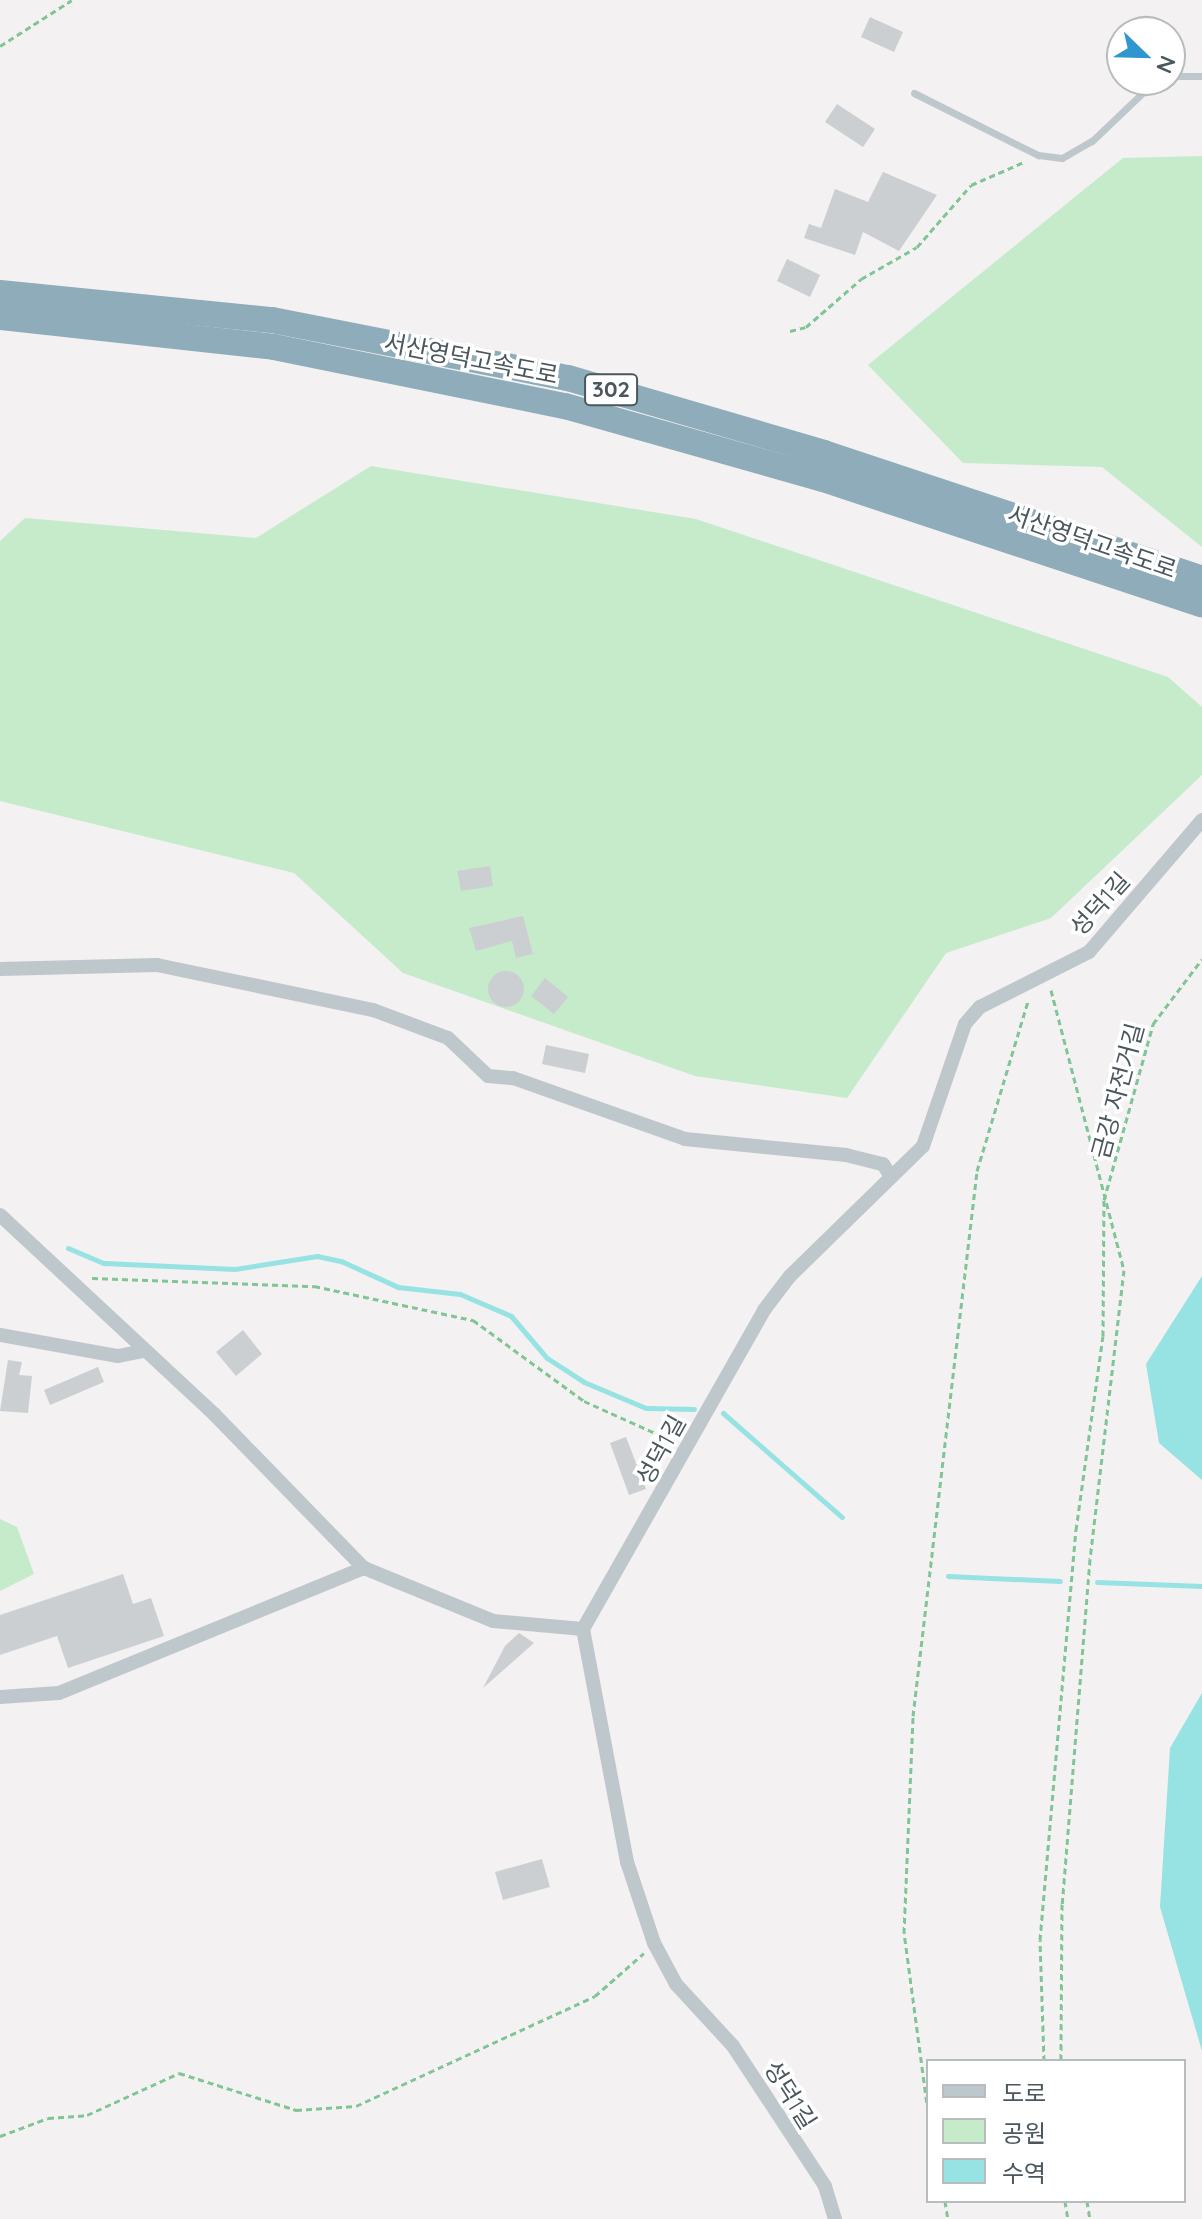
<!DOCTYPE html>
<html>
<head>
<meta charset="utf-8">
<style>
	body { margin:0 }
	#map { position:relative; width:1202px; height:2219px; overflow:hidden; background:#f3f1f1; font-family:Quicksand,"Noto Sans KR",sans-serif }
	div>[style] { position:absolute }
	.green>* { inset:0; background:#c5ebcb }
	.water>* { inset:0; background:#97e2e2 }
	.stream>* { height:5px; margin:-2.5px; padding:0 2.5px; transform-origin:2.5px; border-radius:2.5px; background:#97e2e2 }
	.building>* { inset:0; background:#cbcfd2 }
	.round { border-radius:50% }
	.path>* { height:3px; margin-top:-1.5px; transform-origin:0; background:repeating-linear-gradient(90deg,#80c595 0 6px,transparent 0 10px) }
	.lane>* { height:7px; margin:-3.5px; padding:0 3.5px; transform-origin:3.5px; border-radius:3.5px; background:#bec7cb }
	.street>* { height:14px; margin:-7px; padding:0 7px; transform-origin:7px; border-radius:7px; background:#bec7cb }
	.highway>* { height:26px; margin:-13px; padding:0 13px; transform-origin:13px; border-radius:13px; background:#8eacb9 }
	span { translate:-50% -50%; white-space:nowrap; text-align:center; line-height:1.15; -webkit-text-stroke:7px #fff; paint-order:stroke }
	.shield-label span { padding:2px 6px; background:#fff; border:2px solid; border-radius:6px; -webkit-text-stroke-width:0 }
	.shield-label { font-size:22px; color:#4a575c; font-weight:700 }
	.street-label { font-size:24px; color:#4a575c }
	.legend { position:absolute; left:926px; top:2059px; width:260px; height:144px; box-sizing:border-box; background:#fff; border:2px solid #b7bcbe; margin:0; padding:10px 14px; list-style:none; font-size:24px; color:#4a575c }
	.legend li { display:flex; align-items:center; gap:16px; height:40px }
	.legend b { width:40px; border:2px solid #b7bcbe }
	.north { position:absolute; left:1106px; top:16px; width:80px; height:80px; box-sizing:border-box; background:#fff; border:2px solid #b7bcbe; border-radius:50%; rotate:113deg; font-size:22px; font-weight:700; line-height:32px; text-align:center; color:#4a575c }
	.north::after { content:''; display:block; margin:auto; width:28px; height:36px; background:#2f96cf; clip-path:polygon(50% 0,100% 100%,50% 72%,0 100%) }
</style>
</head>
<body>
<div id="map">
	<div class="green">
		<i style="clip-path:polygon(1202px 156px,1202px 547px,1102px 467px,963px 463px,868px 365px,1123px 158px)"></i>
		<i style="clip-path:polygon(371px 466px,696px 519px,1168px 677px,1202px 707px,1202px 775px,1051px 918px,946px 953px,847px 1098px,695px 1076px,403px 973px,294px 873px,0 801px,0 541px,25px 518px,256px 538px)"></i>
		<i style="clip-path:polygon(0 1519px,17px 1527px,34px 1574px,0 1591px)"></i>
	</div>
	<div class="water">
		<i style="clip-path:polygon(1202px 1276px,1202px 1480px,1159px 1443px,1146px 1364px)"></i>
		<i style="clip-path:polygon(1202px 1693px,1202px 2051px,1160px 1907px,1170px 1748px)"></i>
	</div>
	<div class="stream">
		<i style="left:68px;top:1248px;width:39px;rotate:23deg"></i>
		<i style="left:104px;top:1263px;width:131px;rotate:2.6deg"></i>
		<i style="left:235px;top:1269px;width:83px;rotate:-9deg"></i>
		<i style="left:317px;top:1256px;width:25px;rotate:12deg"></i>
		<i style="left:341px;top:1261px;width:63px;rotate:24.5deg"></i>
		<i style="left:398px;top:1287px;width:62px;rotate:6.4deg"></i>
		<i style="left:460px;top:1294px;width:56px;rotate:23.3deg"></i>
		<i style="left:511px;top:1316px;width:55px;rotate:49.4deg"></i>
		<i style="left:547px;top:1358px;width:44px;rotate:33deg"></i>
		<i style="left:584px;top:1382px;width:67px;rotate:22.8deg"></i>
		<i style="left:646px;top:1408px;width:48px;rotate:1.2deg"></i>
		<i style="left:723px;top:1413px;width:158px;rotate:41.2deg"></i>
		<i style="left:948px;top:1576px;width:112px;rotate:2.6deg"></i>
		<i style="left:1097px;top:1582px;width:105px;rotate:2.2deg"></i>
	</div>
	<div class="building">
		<i style="clip-path:polygon(870px 17px,903px 32px,894px 52px,861px 37px)"></i>
		<i style="clip-path:polygon(837px 104px,875px 129px,863px 147px,825px 122px)"></i>
		<i style="clip-path:polygon(883px 172px,937px 195px,899px 251px,863px 232px,855px 255px,804px 238px,809px 224px,821px 228px,835px 189px,868px 202px)"></i>
		<i style="clip-path:polygon(787px 259px,820px 275px,810px 297px,777px 281px)"></i>
		<i style="clip-path:polygon(490px 866px,493px 886px,461px 891px,457px 871px)"></i>
		<i style="clip-path:polygon(523px 916px,533px 954px,516px 958px,512px 941px,476px 951px,469px 928px)"></i>
		<i class="round" style="left:488px;top:971px;width:36px;height:36px"></i>
		<i style="clip-path:polygon(545px 978px,568px 997px,554px 1014px,531px 996px)"></i>
		<i style="clip-path:polygon(546px 1045px,589px 1054px,585px 1073px,542px 1064px)"></i>
		<i style="clip-path:polygon(243px 1330px,262px 1354px,236px 1376px,216px 1352px)"></i>
		<i style="clip-path:polygon(8px 1360px,22px 1362px,19px 1375px,32px 1376px,28px 1413px,0 1411px)"></i>
		<i style="clip-path:polygon(98px 1367px,104px 1382px,50px 1405px,44px 1390px)"></i>
		<i style="clip-path:polygon(626px 1437px,646px 1489px,629px 1495px,610px 1443px)"></i>
		<i style="clip-path:polygon(123px 1574px,133px 1604px,151px 1598px,164px 1636px,68px 1668px,57px 1636px,0 1655px,0 1615px)"></i>
		<i style="clip-path:polygon(519px 1633px,534px 1643px,483px 1688px,505px 1646px)"></i>
		<i style="clip-path:polygon(542px 1859px,550px 1887px,503px 1900px,495px 1872px)"></i>
	</div>
	<div class="path">
		<i style="left:0;top:46px;width:85px;rotate:-32.6deg"></i>
		<i style="left:790px;top:331px;width:16px;rotate:-14deg"></i>
		<i style="left:806px;top:327px;width:73px;rotate:-41.1deg"></i>
		<i style="left:861px;top:279px;width:64px;rotate:-29.7deg"></i>
		<i style="left:917px;top:247px;width:82px;rotate:-48.9deg"></i>
		<i style="left:971px;top:185px;width:58px;rotate:-23.5deg"></i>
		<i style="left:1051px;top:990px;width:289px;rotate:75.4deg"></i>
		<i style="left:1124px;top:1270px;width:291px;rotate:96.7deg"></i>
		<i style="left:1090px;top:1559px;width:346px;rotate:94.6deg"></i>
		<i style="left:1062px;top:1904px;width:157px;rotate:90.4deg"></i>
		<i style="left:92px;top:1278px;width:222px;rotate:2.1deg"></i>
		<i style="left:314px;top:1286px;width:163px;rotate:12.1deg"></i>
		<i style="left:473px;top:1320px;width:137px;rotate:36.1deg"></i>
		<i style="left:584px;top:1401px;width:98px;rotate:24.2deg"></i>
		<i style="left:1044px;top:2061px;width:121px;rotate:-91.9deg"></i>
		<i style="left:1040px;top:1940px;width:412px;rotate:-85deg"></i>
		<i style="left:1076px;top:1530px;width:196px;rotate:-82.1deg"></i>
		<i style="left:1103px;top:1336px;width:136px;rotate:-89.6deg"></i>
		<i style="left:1104px;top:1200px;width:183px;rotate:-74.4deg"></i>
		<i style="left:1153px;top:1024px;width:81px;rotate:-53deg"></i>
		<i style="left:928px;top:2112px;width:181px;rotate:-97.6deg"></i>
		<i style="left:904px;top:1933px;width:217px;rotate:-87.6deg"></i>
		<i style="left:913px;top:1716px;width:549px;rotate:-83.3deg"></i>
		<i style="left:977px;top:1171px;width:177px;rotate:-73.3deg"></i>
		<i style="left:0;top:2136px;width:51px;rotate:-20.6deg"></i>
		<i style="left:48px;top:2118px;width:39px;rotate:-4deg"></i>
		<i style="left:87px;top:2115px;width:101px;rotate:-24.5deg"></i>
		<i style="left:179px;top:2073px;width:123px;rotate:17.5deg"></i>
		<i style="left:296px;top:2110px;width:60px;rotate:-3.8deg"></i>
		<i style="left:356px;top:2106px;width:263px;rotate:-24.7deg"></i>
		<i style="left:595px;top:1996px;width:65px;rotate:-41.3deg"></i>
		<i style="left:945px;top:2201px;width:18px;rotate:81deg"></i>
		<i style="left:1065px;top:2201px;width:18px;rotate:81deg"></i>
		<i style="left:1087px;top:2201px;width:18px;rotate:81deg"></i>
	</div>
	<div class="lane">
		<i style="left:1170px;top:76px;width:32px"></i>
		<i style="left:914px;top:93px;width:139px;rotate:26.6deg"></i>
		<i style="left:1038px;top:155px;width:24px;rotate:7deg"></i>
		<i style="left:1062px;top:158px;width:34px;rotate:-30deg"></i>
		<i style="left:1092px;top:141px;width:88px;rotate:-43.6deg"></i>
	</div>
	<div class="street">
		<i style="left:0;top:969px;width:157px;rotate:-1.5deg"></i>
		<i style="left:157px;top:965px;width:221px;rotate:11.8deg"></i>
		<i style="left:373px;top:1010px;width:80px;rotate:20.5deg"></i>
		<i style="left:448px;top:1038px;width:55px;rotate:43.5deg"></i>
		<i style="left:488px;top:1076px;width:25px;rotate:5deg"></i>
		<i style="left:513px;top:1078px;width:182px;rotate:19.5deg"></i>
		<i style="left:685px;top:1139px;width:162px;rotate:5.7deg"></i>
		<i style="left:846px;top:1155px;width:38px;rotate:14deg"></i>
		<i style="left:883px;top:1164px;width:15px;rotate:58deg"></i>
		<i style="left:0;top:1215px;width:292px;rotate:42.9deg"></i>
		<i style="left:214px;top:1414px;width:215px;rotate:45.8deg"></i>
		<i style="left:364px;top:1568px;width:139px;rotate:22.3deg"></i>
		<i style="left:493px;top:1621px;width:90px;rotate:5.1deg"></i>
		<i style="left:0;top:1335px;width:120px;rotate:10.1deg"></i>
		<i style="left:118px;top:1356px;width:25px;rotate:-11deg"></i>
		<i style="left:0;top:1697px;width:59px;rotate:-3.9deg"></i>
		<i style="left:59px;top:1693px;width:330px;rotate:-22.3deg"></i>
		<i style="left:835px;top:2219px;width:34px;rotate:-107deg"></i>
		<i style="left:825px;top:2186px;width:168px;rotate:-123.3deg"></i>
		<i style="left:733px;top:2046px;width:84px;rotate:-132.6deg"></i>
		<i style="left:676px;top:1984px;width:47px;rotate:-118.2deg"></i>
		<i style="left:654px;top:1943px;width:85px;rotate:-108.4deg"></i>
		<i style="left:627px;top:1862px;width:237px;rotate:-100.7deg"></i>
		<i style="left:583px;top:1629px;width:367px;rotate:-60.4deg"></i>
		<i style="left:764px;top:1310px;width:43px;rotate:-52.6deg"></i>
		<i style="left:790px;top:1276px;width:186px;rotate:-44.3deg"></i>
		<i style="left:923px;top:1146px;width:129px;rotate:-71deg"></i>
		<i style="left:965px;top:1024px;width:23px;rotate:-49deg"></i>
		<i style="left:980px;top:1007px;width:122px;rotate:-26.8deg"></i>
		<i style="left:1089px;top:952px;width:174px;rotate:-49.4deg"></i>
	</div>
	<div class="highway">
		<i style="left:0;top:293px;width:273px;rotate:5.7deg"></i>
		<i style="left:272px;top:320px;width:302px;rotate:11.1deg"></i>
		<i style="left:568px;top:378px;width:267px;rotate:16.3deg"></i>
		<i style="left:824px;top:453px;width:398px;rotate:18.4deg"></i>
		<i style="left:0;top:317px;width:276px;rotate:6.2deg"></i>
		<i style="left:274px;top:347px;width:297px;rotate:11.5deg"></i>
		<i style="left:565px;top:406px;width:268px;rotate:15.8deg"></i>
		<i style="left:823px;top:479px;width:399px;rotate:18.3deg"></i>
	</div>
	<div class="shield-label">
		<span style="left:611px;top:390px">302</span>
	</div>
	<div class="street-label">
		<span style="left:471px;top:359px;rotate:11deg">서산영덕고속도로</span>
		<span style="left:1092px;top:542px;rotate:19deg">서산영덕고속도로</span>
		<span style="left:1100px;top:904px;rotate:-48deg">성덕1길</span>
		<span style="left:1118px;top:1091px;rotate:-75deg">금강 자전거길</span>
		<span style="left:661px;top:1450px;rotate:-61deg">성덕1길</span>
		<span style="left:790px;top:2095px;rotate:58deg">성덕1길</span>
	</div>
	<ul class="legend">
	<li><b style="height:10px;background:#bec7cb"></b>도로</li>
	<li><b style="height:22px;background:#c5ebcb"></b>공원</li>
	<li><b style="height:22px;background:#97e2e2"></b>수역</li>
	</ul>
	<div class="north">N</div>
</div>
</body>
</html>
